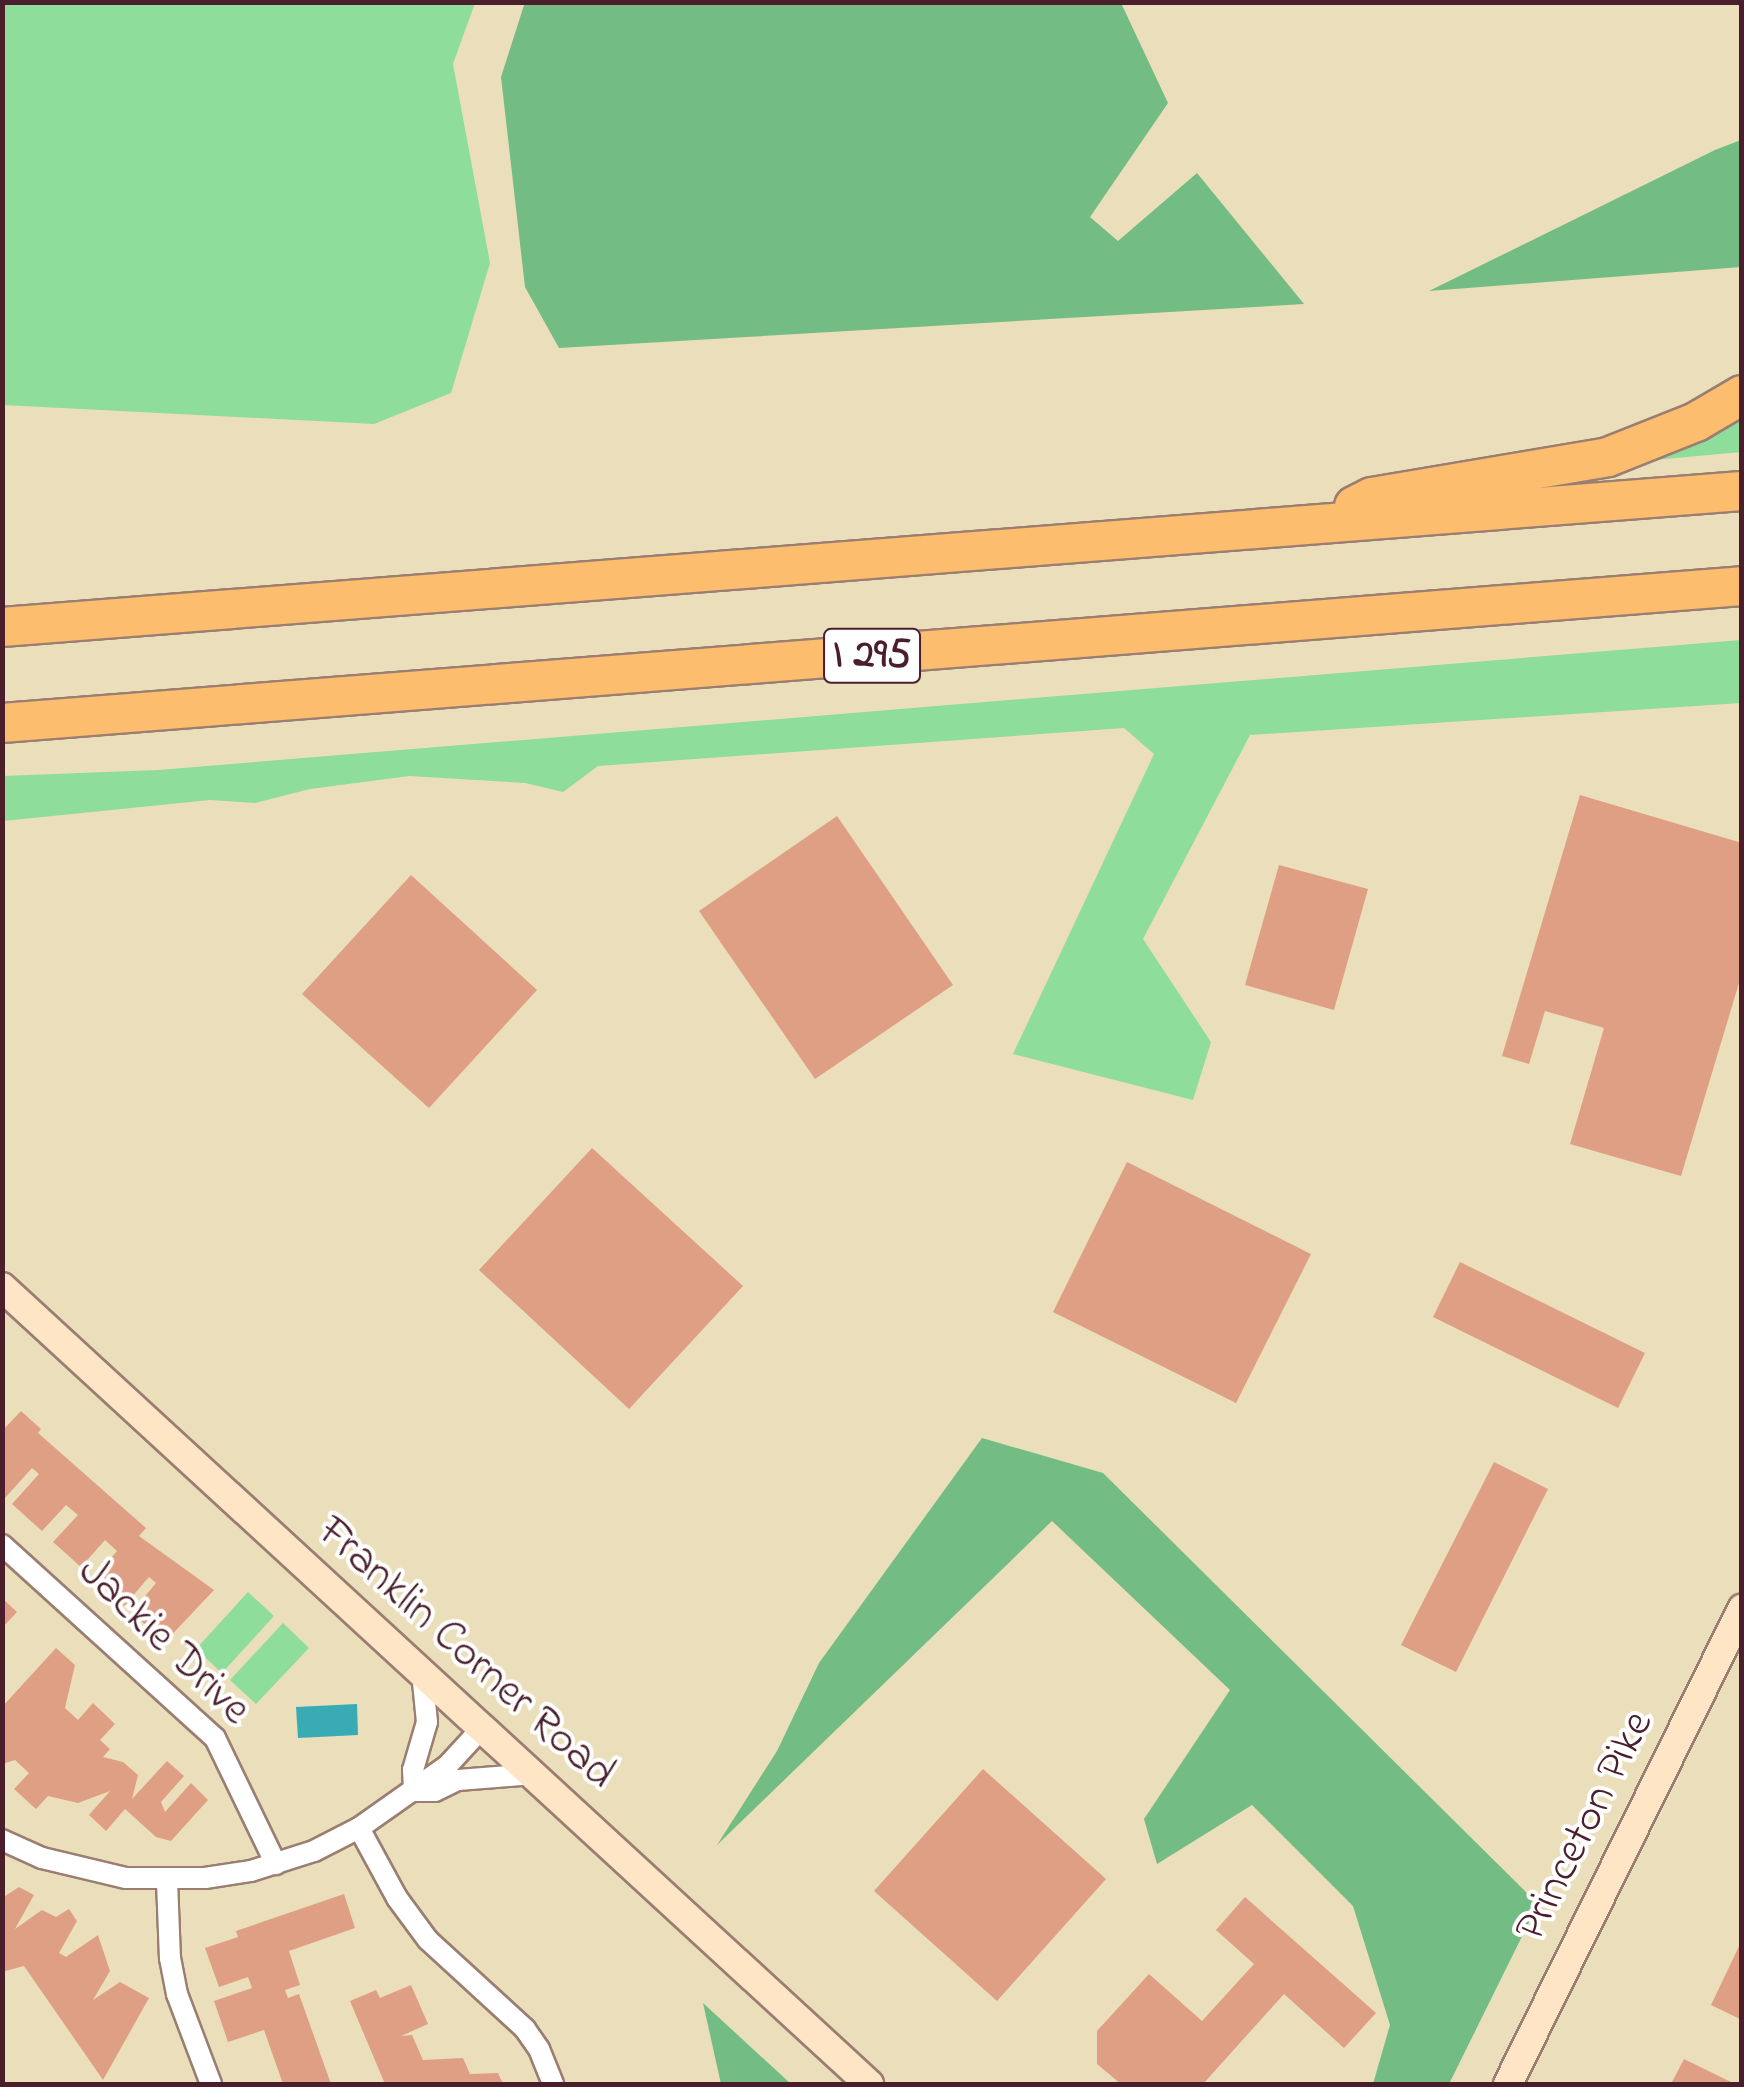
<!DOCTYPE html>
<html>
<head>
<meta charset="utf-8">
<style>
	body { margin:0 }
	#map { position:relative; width:1744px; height:2087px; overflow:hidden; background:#ebdeba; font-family:"Indie Flower",sans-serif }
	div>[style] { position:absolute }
	.green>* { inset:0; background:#8fdd9b }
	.forest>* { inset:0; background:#73bc83 }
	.water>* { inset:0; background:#39abb4 }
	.building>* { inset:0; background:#df9f84 }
	.roads { filter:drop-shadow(2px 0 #9a7e72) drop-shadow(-2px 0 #9a7e72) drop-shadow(0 2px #9a7e72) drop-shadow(0 -2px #9a7e72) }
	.minor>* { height:20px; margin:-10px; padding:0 10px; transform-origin:10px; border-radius:10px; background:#fff }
	.secondary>* { height:28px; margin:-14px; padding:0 14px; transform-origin:14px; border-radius:14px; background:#fee5c5 }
	.motorway>* { height:38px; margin:-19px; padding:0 19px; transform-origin:19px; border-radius:19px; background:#fcbd6f }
	span { translate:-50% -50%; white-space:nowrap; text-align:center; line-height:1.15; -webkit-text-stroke:8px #fff; paint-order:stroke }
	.shield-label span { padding:2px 8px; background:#fff; border:2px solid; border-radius:8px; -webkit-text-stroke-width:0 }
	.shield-label { font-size:42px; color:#4a1f2b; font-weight:700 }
	.street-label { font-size:45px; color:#4a1f2b }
	.frame { position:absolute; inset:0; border:5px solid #4a1f2b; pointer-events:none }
</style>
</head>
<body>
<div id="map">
	<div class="green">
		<i style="clip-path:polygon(3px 2px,475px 3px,453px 64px,490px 263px,451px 393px,374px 424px,3px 405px)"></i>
		<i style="clip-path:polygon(1741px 411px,1741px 452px,1654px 460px)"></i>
		<i style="clip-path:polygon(1741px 640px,1741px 703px,1250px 735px,1143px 939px,1211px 1042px,1193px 1100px,1013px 1054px,1154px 754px,1124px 728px,598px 766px,563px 792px,525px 783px,409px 776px,310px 789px,255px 803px,210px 800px,3px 821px,3px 776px,158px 770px)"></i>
		<i style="clip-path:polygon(248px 1592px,274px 1616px,222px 1673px,196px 1649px)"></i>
		<i style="clip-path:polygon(283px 1623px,309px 1648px,256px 1704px,230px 1680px)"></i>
	</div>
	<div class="forest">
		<i style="clip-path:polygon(525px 2px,1121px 3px,1168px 103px,1090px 217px,1118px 241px,1197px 173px,1304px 304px,559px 348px,525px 287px,501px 77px)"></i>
		<i style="clip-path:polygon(1741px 140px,1741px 267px,1429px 291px,1715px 150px)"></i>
		<i style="clip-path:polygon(982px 1438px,1103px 1473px,1538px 1904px,1449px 2084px,1373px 2084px,1390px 2025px,1353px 1906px,1252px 1805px,1157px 1864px,1144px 1819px,1230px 1690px,1052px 1521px,717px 1845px,777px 1751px,819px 1663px)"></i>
		<i style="clip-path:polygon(703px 2003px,791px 2084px,721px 2084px)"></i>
	</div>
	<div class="water">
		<i style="clip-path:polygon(357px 1704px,358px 1735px,298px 1738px,296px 1707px)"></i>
	</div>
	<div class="building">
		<i style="clip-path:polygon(1580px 795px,1742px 843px,1742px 973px,1681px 1176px,1570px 1144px,1604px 1028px,1545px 1011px,1529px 1064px,1502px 1056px)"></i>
		<i style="clip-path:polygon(837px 816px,953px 985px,815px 1079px,699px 911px)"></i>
		<i style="clip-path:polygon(1279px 865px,1368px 889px,1334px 1010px,1245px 985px)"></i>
		<i style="clip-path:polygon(411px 875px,537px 990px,429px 1108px,302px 994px)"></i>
		<i style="clip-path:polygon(592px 1148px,743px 1286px,629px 1409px,479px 1270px)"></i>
		<i style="clip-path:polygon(1127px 1162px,1311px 1254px,1236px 1403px,1053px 1312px)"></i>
		<i style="clip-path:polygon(1460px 1262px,1645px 1353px,1618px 1408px,1433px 1317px)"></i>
		<i style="clip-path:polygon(21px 1411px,41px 1429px,38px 1433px,146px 1528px,139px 1536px,214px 1590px,164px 1643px,132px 1612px,156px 1583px,149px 1577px,124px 1606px,93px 1579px,117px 1551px,105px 1540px,81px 1567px,53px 1542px,78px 1515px,66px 1505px,42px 1531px,12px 1504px,39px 1474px,32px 1468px,5px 1498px,2px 1496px,2px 1431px)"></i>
		<i style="clip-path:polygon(1494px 1462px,1548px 1489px,1456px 1672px,1401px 1645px)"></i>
		<i style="clip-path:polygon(2px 1598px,17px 1612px,2px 1628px)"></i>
		<i style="clip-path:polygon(56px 1648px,75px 1665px,65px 1708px,78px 1720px,93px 1703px,115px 1724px,100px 1740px,110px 1749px,103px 1757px,123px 1762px,138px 1775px,132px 1799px,167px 1761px,184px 1776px,161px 1802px,165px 1812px,191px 1783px,208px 1800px,171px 1841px,156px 1837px,125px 1809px,106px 1831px,89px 1815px,110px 1791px,78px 1803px,48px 1796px,36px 1809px,14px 1789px,29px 1773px,15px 1760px,2px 1764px,2px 1707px)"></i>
		<i style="clip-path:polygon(983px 1769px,1106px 1879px,997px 2001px,874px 1891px)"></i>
		<i style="clip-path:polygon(19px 1887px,34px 1895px,15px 1929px,42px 1910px,56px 1917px,69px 1909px,77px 1921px,59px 1953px,66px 1957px,98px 1935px,110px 1971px,93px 2000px,120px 1982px,149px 1998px,103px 2080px,24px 1966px,2px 1972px,2px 1898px)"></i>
		<i style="clip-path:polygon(344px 1894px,355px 1928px,289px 1951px,300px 1985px,285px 1990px,288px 1998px,299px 1994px,331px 2084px,283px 2084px,264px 2030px,228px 2042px,214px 2001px,252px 1988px,248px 1977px,219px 1987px,205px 1948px,238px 1937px,236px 1931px)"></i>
		<i style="clip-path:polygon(1245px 1897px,1376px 2013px,1344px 2048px,1284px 1994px,1203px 2084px,1121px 2084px,1097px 2064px,1097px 2031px,1149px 1974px,1202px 2021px,1254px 1964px,1216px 1930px)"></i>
		<i style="clip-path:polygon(1742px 1940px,1742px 2020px,1711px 2005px)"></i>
		<i style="clip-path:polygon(411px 1985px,428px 2024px,401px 2036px,412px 2035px,423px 2060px,463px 2058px,470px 2074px,498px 2073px,503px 2084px,385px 2084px,350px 2001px,376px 1990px,380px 1998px)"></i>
		<i style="clip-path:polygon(1684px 2059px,1735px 2084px,1671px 2084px)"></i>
	</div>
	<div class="roads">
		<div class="minor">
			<i style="left:2px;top:1545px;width:287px;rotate:42.2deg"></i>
			<i style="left:215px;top:1738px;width:140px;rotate:64.2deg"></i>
			<i style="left:422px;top:1672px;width:50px;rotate:84.3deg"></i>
			<i style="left:427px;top:1722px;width:50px;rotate:106.3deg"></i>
			<i style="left:413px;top:1770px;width:21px;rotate:87deg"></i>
			<i style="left:414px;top:1791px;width:21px"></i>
			<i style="left:435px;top:1791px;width:25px;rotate:-26deg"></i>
			<i style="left:458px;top:1780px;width:76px;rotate:-4.5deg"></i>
			<i style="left:359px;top:1828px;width:80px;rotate:61.5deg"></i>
			<i style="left:397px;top:1898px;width:52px;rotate:53.6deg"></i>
			<i style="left:428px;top:1940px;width:132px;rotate:42.5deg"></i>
			<i style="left:525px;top:2029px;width:24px;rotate:55deg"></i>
			<i style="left:539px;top:2049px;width:38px;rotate:68deg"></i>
			<i style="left:2px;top:1840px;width:44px;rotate:24.2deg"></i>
			<i style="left:42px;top:1858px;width:86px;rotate:13.4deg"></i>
			<i style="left:126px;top:1878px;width:79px"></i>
			<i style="left:205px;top:1878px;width:47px;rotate:-8.7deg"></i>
			<i style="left:251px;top:1871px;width:66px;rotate:-17.6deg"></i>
			<i style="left:314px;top:1851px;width:51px;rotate:-27.1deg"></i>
			<i style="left:359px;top:1828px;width:108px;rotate:-35.2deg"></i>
			<i style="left:447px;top:1766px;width:52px;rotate:-47.4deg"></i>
			<i style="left:167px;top:1881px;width:77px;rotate:87.8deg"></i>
			<i style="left:170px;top:1958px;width:37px;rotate:79deg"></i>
			<i style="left:177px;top:1994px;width:96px;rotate:69.3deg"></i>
		</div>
		<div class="secondary">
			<i style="left:2px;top:1287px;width:1178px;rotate:42.59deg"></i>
			<i style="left:1508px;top:2084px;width:530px;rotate:-63.77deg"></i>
		</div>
		<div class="motorway">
			<i style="left:1354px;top:506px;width:20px;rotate:-27deg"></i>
			<i style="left:1372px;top:497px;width:239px;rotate:-9.6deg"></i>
			<i style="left:1608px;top:457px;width:95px;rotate:-21.7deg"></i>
			<i style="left:1696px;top:422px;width:53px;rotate:-30.4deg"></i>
			<i style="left:2px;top:627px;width:1745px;rotate:-4.47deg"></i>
			<i style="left:2px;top:723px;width:1745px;rotate:-4.5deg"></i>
		</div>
	</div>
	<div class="shield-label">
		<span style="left:872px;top:656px">I 295</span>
	</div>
	<div class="street-label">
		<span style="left:163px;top:1642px;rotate:44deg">Jackie Drive</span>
		<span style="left:465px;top:1654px;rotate:42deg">Franklin Corner Road</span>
		<span style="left:1586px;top:1827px;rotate:-63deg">Princeton Pike</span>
	</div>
	<div class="frame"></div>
</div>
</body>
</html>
